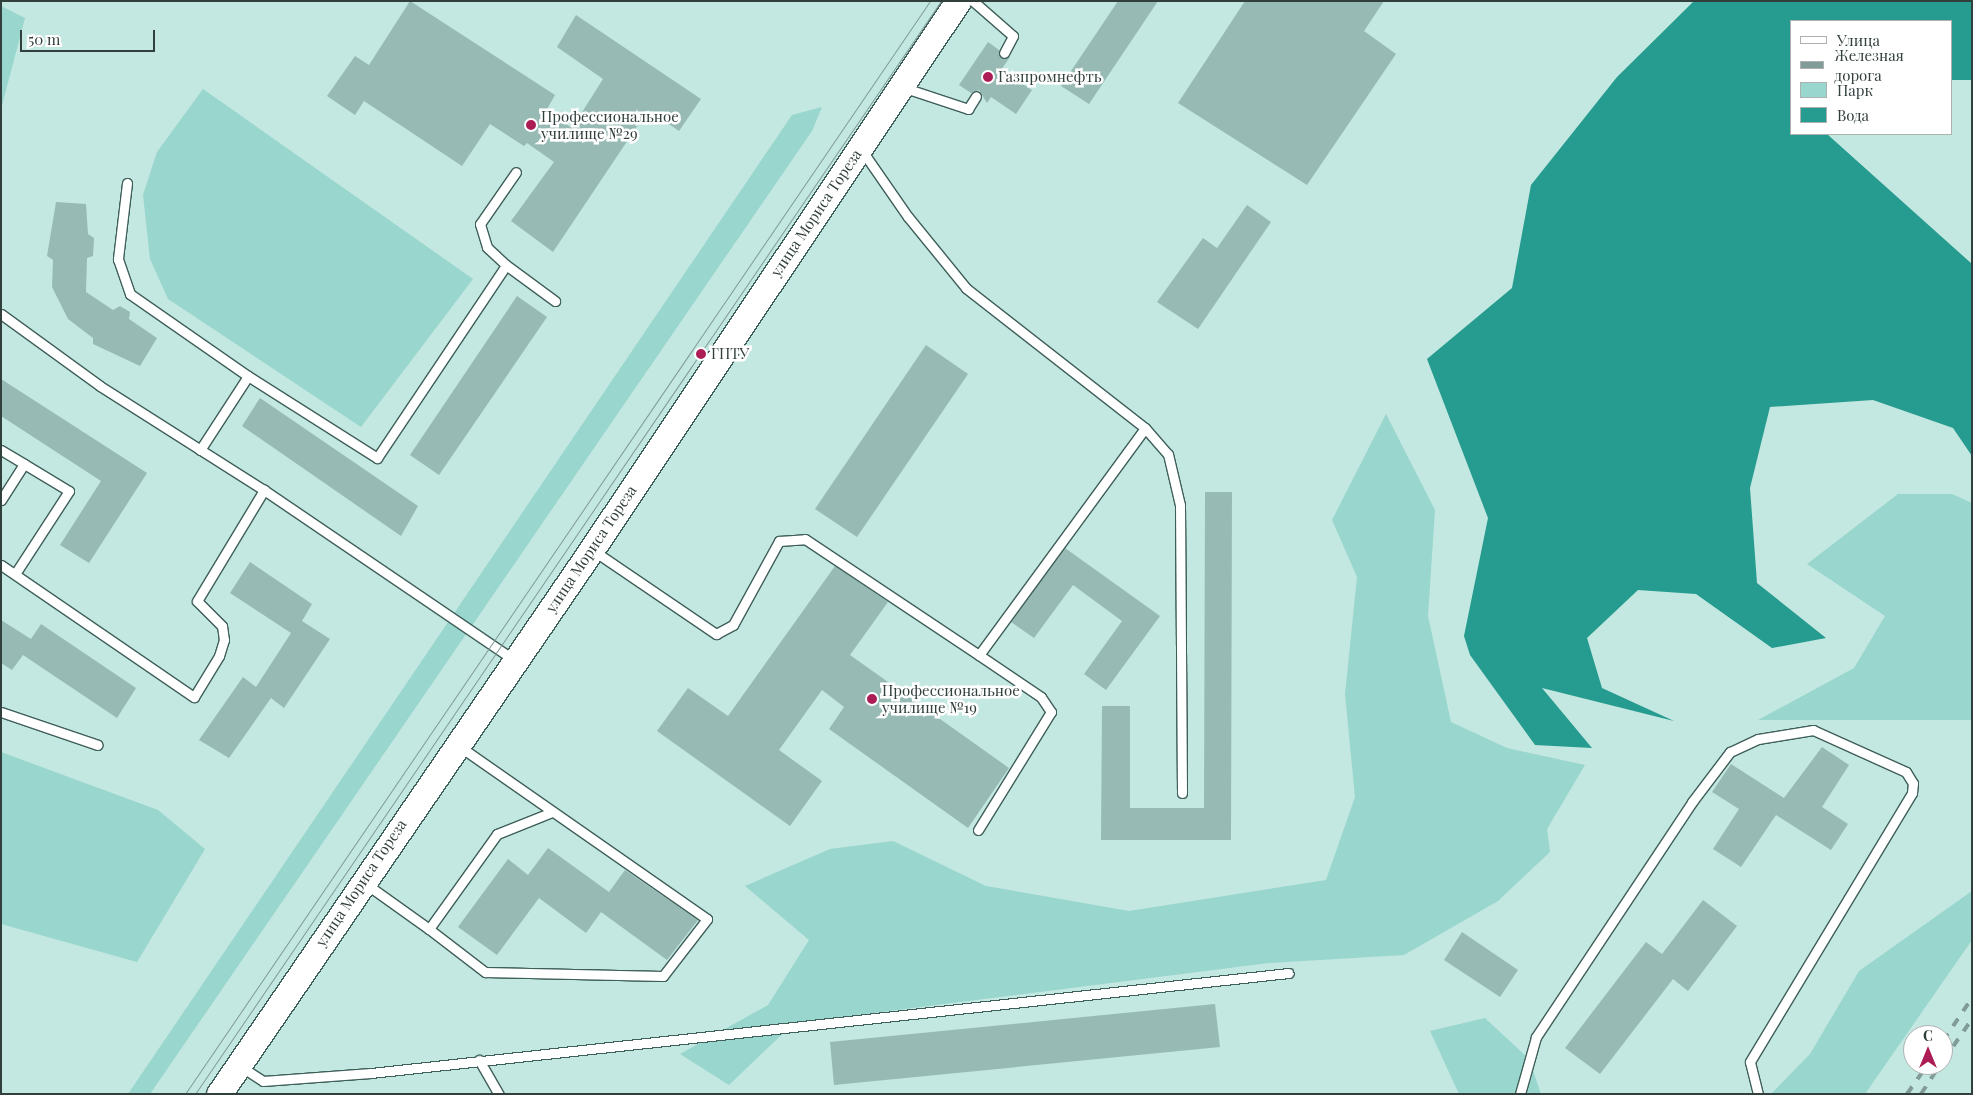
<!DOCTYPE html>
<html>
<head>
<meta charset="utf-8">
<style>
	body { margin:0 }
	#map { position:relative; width:1973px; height:1095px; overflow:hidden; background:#c3e7e1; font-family:"Playfair Display",serif }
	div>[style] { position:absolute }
	.green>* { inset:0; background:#99d6cd }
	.water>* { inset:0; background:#269b8f }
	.building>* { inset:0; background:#97bab4 }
	.roads { filter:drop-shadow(1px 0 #3f5f5a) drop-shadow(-1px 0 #3f5f5a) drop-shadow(0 1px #3f5f5a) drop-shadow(0 -1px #3f5f5a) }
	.lane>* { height:9px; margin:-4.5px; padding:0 4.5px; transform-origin:4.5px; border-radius:4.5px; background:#fff }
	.secondary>* { height:25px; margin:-12.5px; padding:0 12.5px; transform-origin:12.5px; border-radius:12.5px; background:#fff }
	.tram>* { height:1px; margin:-0.5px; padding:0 0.5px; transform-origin:0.5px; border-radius:0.5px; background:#819b97 }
	.rail>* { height:4px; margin-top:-2px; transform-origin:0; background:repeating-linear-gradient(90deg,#819b97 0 9px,transparent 0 18px) }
	.dots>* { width:14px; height:14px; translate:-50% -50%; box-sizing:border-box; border:2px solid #fff; border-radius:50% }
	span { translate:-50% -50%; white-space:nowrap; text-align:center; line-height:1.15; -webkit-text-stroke:5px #fff; paint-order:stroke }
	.poi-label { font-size:15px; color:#313f3d }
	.left { translate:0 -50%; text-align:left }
	.street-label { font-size:15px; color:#313f3d }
	.frame { position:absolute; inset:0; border:2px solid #313f3d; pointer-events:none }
	.legend { position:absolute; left:1790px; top:20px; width:162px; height:115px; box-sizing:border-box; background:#fff; border:1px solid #adb2b1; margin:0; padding:6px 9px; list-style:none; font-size:15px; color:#313f3d }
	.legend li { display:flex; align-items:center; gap:10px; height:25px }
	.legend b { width:25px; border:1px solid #adb2b1 }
	.north { position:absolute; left:1903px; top:1025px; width:50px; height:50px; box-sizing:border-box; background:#fff; border:1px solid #adb2b1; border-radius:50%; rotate:0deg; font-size:14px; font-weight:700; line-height:20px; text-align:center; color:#313f3d }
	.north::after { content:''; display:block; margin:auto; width:18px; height:22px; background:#ad1d55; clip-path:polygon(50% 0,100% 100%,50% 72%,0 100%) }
	.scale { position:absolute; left:20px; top:30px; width:135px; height:22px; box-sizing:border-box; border:2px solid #313f3d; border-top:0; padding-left:6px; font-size:15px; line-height:18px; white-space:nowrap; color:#313f3d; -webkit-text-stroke:4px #fff; paint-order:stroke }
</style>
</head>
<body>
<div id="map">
	<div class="green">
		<i style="clip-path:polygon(1px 6px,25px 18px,1px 109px)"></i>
		<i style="clip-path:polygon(203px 89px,473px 279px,361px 427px,168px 299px,150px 259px,143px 195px,157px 152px)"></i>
		<i style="clip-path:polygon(822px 107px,812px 131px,150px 1094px,128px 1094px,792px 115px)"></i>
		<i style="clip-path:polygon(1386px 414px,1435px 510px,1428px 616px,1451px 722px,1507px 748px,1585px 765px,1547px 829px,1550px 852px,1498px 901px,1404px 955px,1269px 963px,794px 1023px,729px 1085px,680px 1054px,768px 1005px,809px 940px,745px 886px,830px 849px,893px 841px,986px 886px,1129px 911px,1326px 880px,1355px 797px,1345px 694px,1357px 577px,1332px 520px)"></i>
		<i style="clip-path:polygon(1898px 494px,1952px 494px,1972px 503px,1972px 720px,1758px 720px,1854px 668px,1885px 616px,1807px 564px)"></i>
		<i style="clip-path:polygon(1px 752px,158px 810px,205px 849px,137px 962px,1px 924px)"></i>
		<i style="clip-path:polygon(1972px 891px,1972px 940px,1865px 1094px,1771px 1094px,1810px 1054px,1859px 971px)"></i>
		<i style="clip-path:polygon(1485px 1018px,1529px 1059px,1541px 1094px,1459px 1094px,1430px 1031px)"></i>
	</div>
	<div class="water">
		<i style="clip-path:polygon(1694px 1px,1972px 1px,1972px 80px,1952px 80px,1952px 21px,1792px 21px,1792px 134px,1827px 134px,1972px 264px,1972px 456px,1953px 428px,1873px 400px,1770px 407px,1750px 488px,1757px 583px,1826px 638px,1772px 648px,1696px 594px,1638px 590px,1587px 638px,1602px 688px,1674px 721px,1542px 688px,1592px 748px,1535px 745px,1470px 655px,1464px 636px,1488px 518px,1427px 359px,1512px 288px,1531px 185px,1617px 77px)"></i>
	</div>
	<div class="building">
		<i style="clip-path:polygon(410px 1px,555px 95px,546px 111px,572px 128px,603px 79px,557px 47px,576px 15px,701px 99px,679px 131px,648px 110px,553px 252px,511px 221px,554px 162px,527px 143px,524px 146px,490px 124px,462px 166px,364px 101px,355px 115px,327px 96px,355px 56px,369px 65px)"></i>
		<i style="clip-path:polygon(1118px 1px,1158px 1px,1089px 104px,1061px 86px)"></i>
		<i style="clip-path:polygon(1245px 1px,1384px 1px,1364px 31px,1396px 54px,1307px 185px,1178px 103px)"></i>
		<i style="clip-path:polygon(988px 42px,999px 50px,1001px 58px,1010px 57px,1001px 70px,1032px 90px,1016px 114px,991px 97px,987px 103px,979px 90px,971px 93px,959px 85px)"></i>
		<i style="clip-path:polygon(56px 202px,86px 204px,88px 234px,94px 238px,93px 256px,87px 258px,86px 292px,113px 310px,120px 306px,130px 312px,129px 319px,157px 338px,140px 366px,93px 344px,93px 338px,68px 319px,52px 287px,53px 260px,47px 256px)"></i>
		<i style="clip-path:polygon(1247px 205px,1271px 222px,1198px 329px,1157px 302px,1203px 238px,1217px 248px)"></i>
		<i style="clip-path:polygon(517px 296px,547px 317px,439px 475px,410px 455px)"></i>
		<i style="clip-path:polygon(926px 345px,968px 374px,857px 537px,815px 509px)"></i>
		<i style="clip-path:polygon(1px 379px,147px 473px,89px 563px,60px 545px,101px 481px,1px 416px)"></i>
		<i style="clip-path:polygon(260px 398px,418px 506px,401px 536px,242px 426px)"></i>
		<i style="clip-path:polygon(1205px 492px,1232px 492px,1231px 840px,1101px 840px,1102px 706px,1130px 706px,1130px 808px,1204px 808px)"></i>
		<i style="clip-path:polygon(1065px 548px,1160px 616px,1106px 690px,1084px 674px,1122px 621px,1073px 585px,1034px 638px,1011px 622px)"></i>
		<i style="clip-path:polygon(250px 562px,312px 604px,302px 621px,330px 639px,284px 708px,271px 698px,229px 758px,199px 740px,243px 677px,256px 687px,291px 633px,230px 593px)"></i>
		<i style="clip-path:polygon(835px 566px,888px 602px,850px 655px,1009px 768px,968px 828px,829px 729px,844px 707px,822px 690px,779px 750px,822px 781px,790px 826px,657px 731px,688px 688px,728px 716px)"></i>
		<i style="clip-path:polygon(1px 620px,31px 639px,41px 624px,136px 688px,117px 718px,23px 655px,12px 670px,1px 663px)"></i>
		<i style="clip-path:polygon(1822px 747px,1849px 765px,1822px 807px,1848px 824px,1831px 850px,1776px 815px,1741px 867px,1713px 849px,1739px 809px,1712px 792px,1731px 764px,1784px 798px)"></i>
		<i style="clip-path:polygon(548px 848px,609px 892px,625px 870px,698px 920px,667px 960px,601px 912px,586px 933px,539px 898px,497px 955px,458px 927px,508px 859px,528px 875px)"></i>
		<i style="clip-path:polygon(1703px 900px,1737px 926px,1688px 991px,1673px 979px,1600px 1074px,1565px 1048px,1646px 942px,1662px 954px)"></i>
		<i style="clip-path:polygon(1462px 932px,1518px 970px,1500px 997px,1444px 960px)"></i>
		<i style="clip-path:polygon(1215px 1004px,1220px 1047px,834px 1085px,830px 1042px)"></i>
	</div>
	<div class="roads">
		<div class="lane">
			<i style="left:973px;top:1px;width:53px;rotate:41.2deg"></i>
			<i style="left:1013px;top:36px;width:19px;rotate:118deg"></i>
			<i style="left:902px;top:87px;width:70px;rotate:18.4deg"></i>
			<i style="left:968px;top:109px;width:15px;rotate:-58deg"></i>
			<i style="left:127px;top:183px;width:77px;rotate:96.8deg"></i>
			<i style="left:118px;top:259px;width:37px;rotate:71deg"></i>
			<i style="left:130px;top:294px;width:144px;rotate:34.8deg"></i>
			<i style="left:506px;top:265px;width:26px;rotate:-137deg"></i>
			<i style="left:487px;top:247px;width:24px;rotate:-107deg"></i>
			<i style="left:480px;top:224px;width:63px;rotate:-55.3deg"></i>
			<i style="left:1px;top:314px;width:122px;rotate:36deg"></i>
			<i style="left:100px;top:386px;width:194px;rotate:32.4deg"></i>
			<i style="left:264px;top:490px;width:302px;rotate:34.2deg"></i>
			<i style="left:1145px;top:428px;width:35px;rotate:49deg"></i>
			<i style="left:1168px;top:454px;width:52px;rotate:76.8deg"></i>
			<i style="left:1180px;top:505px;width:288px;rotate:89.6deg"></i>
			<i style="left:1px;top:450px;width:27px;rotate:31deg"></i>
			<i style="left:24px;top:464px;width:43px;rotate:122.6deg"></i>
			<i style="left:200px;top:450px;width:88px;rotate:-57deg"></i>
			<i style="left:248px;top:376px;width:153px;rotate:32.4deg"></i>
			<i style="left:377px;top:458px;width:232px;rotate:-56.2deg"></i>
			<i style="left:506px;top:265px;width:61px;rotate:36.3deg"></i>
			<i style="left:594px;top:551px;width:148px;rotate:34.2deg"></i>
			<i style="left:716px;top:634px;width:19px;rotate:-28deg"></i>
			<i style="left:733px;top:625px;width:96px;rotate:-61.3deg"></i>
			<i style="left:779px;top:541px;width:26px;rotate:-4deg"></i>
			<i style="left:805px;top:539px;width:209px;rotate:33.7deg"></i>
			<i style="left:979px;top:655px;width:281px;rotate:-53.8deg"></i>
			<i style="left:1145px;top:428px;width:227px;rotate:-142deg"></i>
			<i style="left:966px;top:288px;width:92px;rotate:-129.2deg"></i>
			<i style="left:908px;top:217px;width:83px;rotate:-124.7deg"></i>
			<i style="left:1px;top:565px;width:234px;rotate:34.4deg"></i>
			<i style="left:194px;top:697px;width:48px;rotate:-58.6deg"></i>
			<i style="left:219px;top:656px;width:17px;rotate:-73deg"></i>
			<i style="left:224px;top:640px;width:14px;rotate:-98deg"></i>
			<i style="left:222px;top:626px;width:35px;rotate:-135deg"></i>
			<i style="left:197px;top:601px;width:130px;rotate:-58.9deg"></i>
			<i style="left:15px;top:574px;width:99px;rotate:-57deg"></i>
			<i style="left:69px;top:491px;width:52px;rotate:-149deg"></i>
			<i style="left:1px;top:712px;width:102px;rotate:18.8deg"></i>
			<i style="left:978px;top:830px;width:139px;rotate:-58.3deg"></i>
			<i style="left:1051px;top:712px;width:18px;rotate:-124deg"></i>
			<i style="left:1041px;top:697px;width:75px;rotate:-145.9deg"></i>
			<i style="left:366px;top:884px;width:77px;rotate:35.5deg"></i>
			<i style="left:429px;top:929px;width:117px;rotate:-54.4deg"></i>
			<i style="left:497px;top:834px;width:59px;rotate:-21.8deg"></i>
			<i style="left:429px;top:929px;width:71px;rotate:37.5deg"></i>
			<i style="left:485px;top:972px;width:178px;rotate:1.3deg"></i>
			<i style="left:663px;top:976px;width:72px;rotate:-52.3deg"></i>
			<i style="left:707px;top:919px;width:302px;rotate:-145.1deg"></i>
			<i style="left:479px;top:1060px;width:39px;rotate:60deg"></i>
			<i style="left:240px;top:1066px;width:27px;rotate:33deg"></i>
			<i style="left:263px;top:1081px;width:108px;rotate:-4.2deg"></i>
			<i style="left:371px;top:1073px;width:923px;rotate:-6.22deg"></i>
			<i style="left:1520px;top:1094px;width:59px;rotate:-74.3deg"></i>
			<i style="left:1536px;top:1037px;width:282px;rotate:-56.4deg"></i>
			<i style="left:1692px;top:802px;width:63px;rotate:-52.8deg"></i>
			<i style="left:1730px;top:752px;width:31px;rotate:-25deg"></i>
			<i style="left:1758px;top:739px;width:56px;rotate:-9.3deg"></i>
			<i style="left:1813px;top:730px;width:102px;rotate:24.3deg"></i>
			<i style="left:1906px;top:772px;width:13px;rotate:58deg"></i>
			<i style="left:1913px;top:783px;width:10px;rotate:96deg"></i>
			<i style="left:1912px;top:793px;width:314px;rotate:121.1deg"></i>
			<i style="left:1750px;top:1062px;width:33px;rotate:76deg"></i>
		</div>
		<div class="secondary">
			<i style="left:219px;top:1094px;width:660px;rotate:-55.61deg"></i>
			<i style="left:592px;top:549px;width:659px;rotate:-56.26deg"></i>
		</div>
	</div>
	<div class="tram">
		<i style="left:185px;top:1094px;width:1323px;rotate:-55.72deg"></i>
		<i style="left:195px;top:1094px;width:1323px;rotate:-55.69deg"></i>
	</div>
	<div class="rail">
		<i style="left:1943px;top:1041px;width:52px;rotate:-56deg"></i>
		<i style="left:1943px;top:1061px;width:51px;rotate:-55.4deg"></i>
		<i style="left:1907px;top:1094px;width:35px;rotate:-55deg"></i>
		<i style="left:1921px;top:1094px;width:35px;rotate:-57deg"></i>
	</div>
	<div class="dots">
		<i style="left:988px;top:77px;background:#ad1d55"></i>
		<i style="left:531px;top:125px;background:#ad1d55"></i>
		<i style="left:701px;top:354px;background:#ad1d55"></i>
		<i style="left:872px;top:699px;background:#ad1d55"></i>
	</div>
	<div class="poi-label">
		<span class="left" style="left:998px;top:77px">Газпромнефть</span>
		<span class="left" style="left:541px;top:125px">Профессиональное<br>училище №29</span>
		<span class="left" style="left:711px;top:354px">ГПТУ</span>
		<span class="left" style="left:882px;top:699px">Профессиональное<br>училище №19</span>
	</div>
	<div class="street-label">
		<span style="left:816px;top:213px;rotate:-56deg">улица Мориса Тореза</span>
		<span style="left:591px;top:549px;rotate:-56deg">улица Мориса Тореза</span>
		<span style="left:361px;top:883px;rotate:-56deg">улица Мориса Тореза</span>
	</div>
	<div class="frame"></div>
	<ul class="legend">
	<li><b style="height:6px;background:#fff"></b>Улица</li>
	<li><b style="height:6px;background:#819b97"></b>Железная дорога</li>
	<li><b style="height:14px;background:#99d6cd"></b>Парк</li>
	<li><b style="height:14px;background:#269b8f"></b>Вода</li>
	</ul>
	<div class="north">С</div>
	<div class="scale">50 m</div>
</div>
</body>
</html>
